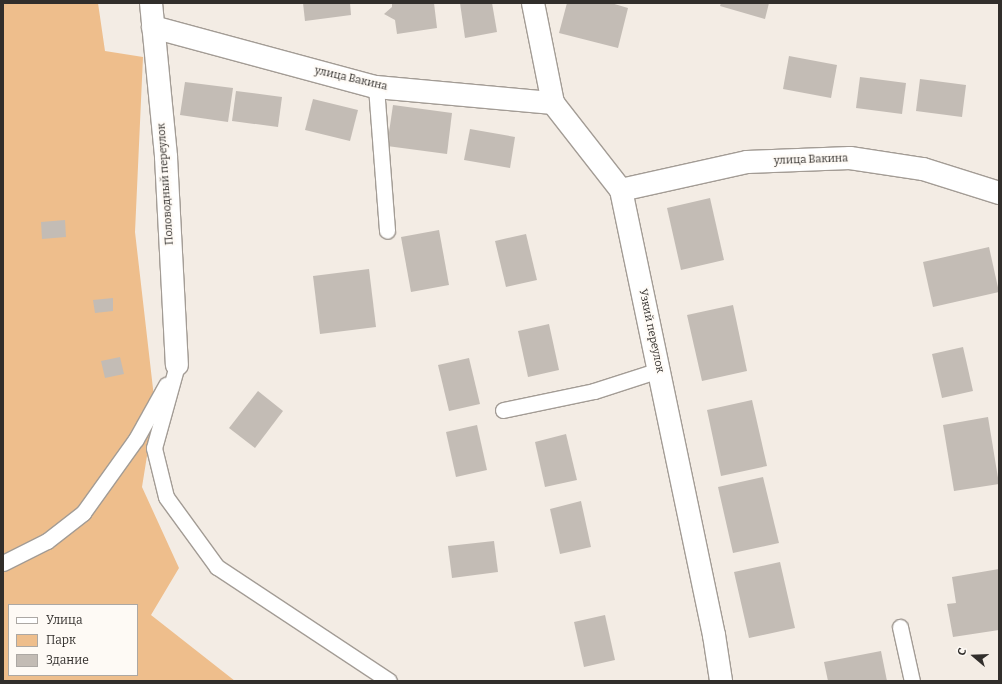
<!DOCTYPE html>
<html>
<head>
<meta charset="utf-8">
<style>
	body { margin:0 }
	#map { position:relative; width:1002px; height:684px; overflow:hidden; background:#f3ece4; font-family:Bitter,serif }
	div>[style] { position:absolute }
	.green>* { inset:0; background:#eebe8c }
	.building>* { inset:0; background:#c3bcb5 }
	.roads { filter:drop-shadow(1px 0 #a39c95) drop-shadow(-1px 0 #a39c95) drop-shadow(0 1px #a39c95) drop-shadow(0 -1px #a39c95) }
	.service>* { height:15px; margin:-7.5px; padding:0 7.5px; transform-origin:7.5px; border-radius:7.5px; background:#fff }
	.minor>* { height:22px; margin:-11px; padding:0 11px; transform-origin:11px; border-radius:11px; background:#fff }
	span { translate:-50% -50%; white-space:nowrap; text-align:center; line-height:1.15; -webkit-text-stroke:3px #fefaf5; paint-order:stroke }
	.street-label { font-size:11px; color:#312e2b }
	.frame { position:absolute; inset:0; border:4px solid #312e2b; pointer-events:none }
	.legend { position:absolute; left:8px; top:604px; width:130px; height:72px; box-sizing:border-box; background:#fefaf5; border:1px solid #aca8a4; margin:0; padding:5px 7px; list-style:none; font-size:12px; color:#312e2b }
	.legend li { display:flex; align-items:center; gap:8px; height:20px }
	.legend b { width:20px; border:1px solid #aca8a4 }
	.north { position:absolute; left:954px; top:636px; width:40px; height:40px; -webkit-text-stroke:3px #fefaf5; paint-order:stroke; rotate:289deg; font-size:11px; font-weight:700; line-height:16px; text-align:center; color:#312e2b }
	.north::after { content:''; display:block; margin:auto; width:14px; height:18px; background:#312e2b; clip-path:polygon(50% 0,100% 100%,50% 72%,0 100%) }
</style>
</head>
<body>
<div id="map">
	<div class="green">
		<i style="clip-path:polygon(evenodd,3px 3px,98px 3px,105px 51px,143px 57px,135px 232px,155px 406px,142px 487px,179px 568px,151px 615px,235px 681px,3px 681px,3px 3px,9px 605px,137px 605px,137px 675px,9px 675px,9px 605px)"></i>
	</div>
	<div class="building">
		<i style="clip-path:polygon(303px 3px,350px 3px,351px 15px,305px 21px)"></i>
		<i style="clip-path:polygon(392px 3px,434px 3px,437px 28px,397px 34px,395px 20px,384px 14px,392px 7px)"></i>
		<i style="clip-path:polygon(460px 3px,492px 3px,497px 32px,465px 38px)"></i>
		<i style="clip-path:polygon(567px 3px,611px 3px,628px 8px,618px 48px,559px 33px)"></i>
		<i style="clip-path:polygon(721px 3px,769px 3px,765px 19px,720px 6px)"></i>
		<i style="clip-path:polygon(789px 56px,837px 65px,831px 98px,783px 89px)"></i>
		<i style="clip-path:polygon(860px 77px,906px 83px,902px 114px,856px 108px)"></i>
		<i style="clip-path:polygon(920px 79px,966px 85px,962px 117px,916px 111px)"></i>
		<i style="clip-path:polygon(185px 82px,233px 88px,228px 122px,180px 115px)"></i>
		<i style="clip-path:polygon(236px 91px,282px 97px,278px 127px,232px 121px)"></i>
		<i style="clip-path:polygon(313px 99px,358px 110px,350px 141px,305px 130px)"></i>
		<i style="clip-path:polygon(393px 105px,452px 113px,447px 154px,387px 146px)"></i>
		<i style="clip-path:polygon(470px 129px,515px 137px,510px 168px,464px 160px)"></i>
		<i style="clip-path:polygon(710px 198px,724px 260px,681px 270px,667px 208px)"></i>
		<i style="clip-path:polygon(65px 220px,66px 237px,42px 239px,41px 222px)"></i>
		<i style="clip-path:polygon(439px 230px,449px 285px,411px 292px,401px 237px)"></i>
		<i style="clip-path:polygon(526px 234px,537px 280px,506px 287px,495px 241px)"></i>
		<i style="clip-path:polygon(989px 247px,999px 292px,933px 307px,923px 262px)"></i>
		<i style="clip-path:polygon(369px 269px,376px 327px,320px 334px,313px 276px)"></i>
		<i style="clip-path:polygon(113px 298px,113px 311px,95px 313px,93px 300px)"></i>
		<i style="clip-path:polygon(733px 305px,747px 371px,702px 381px,687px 315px)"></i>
		<i style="clip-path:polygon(549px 324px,559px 370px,528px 377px,518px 331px)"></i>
		<i style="clip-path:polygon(963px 347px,973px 391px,942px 398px,932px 354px)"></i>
		<i style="clip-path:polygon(120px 357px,124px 374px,105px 378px,101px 361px)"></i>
		<i style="clip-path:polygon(469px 358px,480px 404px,449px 411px,438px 365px)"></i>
		<i style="clip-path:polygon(258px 391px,283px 411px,255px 448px,229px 428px)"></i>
		<i style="clip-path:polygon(752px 400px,767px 466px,721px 476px,707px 410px)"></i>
		<i style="clip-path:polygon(988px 417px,999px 484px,954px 491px,943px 425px)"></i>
		<i style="clip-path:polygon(477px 425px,487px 470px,456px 477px,446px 432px)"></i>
		<i style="clip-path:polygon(566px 434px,577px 480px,545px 487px,535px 442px)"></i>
		<i style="clip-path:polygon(763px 477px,779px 543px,733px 553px,718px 487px)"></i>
		<i style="clip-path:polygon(581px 501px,591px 547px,560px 554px,550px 509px)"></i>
		<i style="clip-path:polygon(494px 541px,498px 572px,452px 578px,448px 546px)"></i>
		<i style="clip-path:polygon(780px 562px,795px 628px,749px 638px,734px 572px)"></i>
		<i style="clip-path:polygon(999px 569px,999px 630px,953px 637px,947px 604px,956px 603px,952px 577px)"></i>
		<i style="clip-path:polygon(605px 615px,615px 660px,584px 667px,574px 622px)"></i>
		<i style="clip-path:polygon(881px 651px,887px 681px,828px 681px,824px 662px)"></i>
	</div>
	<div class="roads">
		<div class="service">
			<i style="left:376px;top:87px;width:144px;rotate:85.6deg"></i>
			<i style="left:177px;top:365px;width:86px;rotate:105.5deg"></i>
			<i style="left:154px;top:448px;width:50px;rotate:76.2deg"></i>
			<i style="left:166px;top:497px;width:87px;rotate:53.9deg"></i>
			<i style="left:217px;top:567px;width:206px;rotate:33.5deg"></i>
			<i style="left:503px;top:410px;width:93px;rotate:-11.8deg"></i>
			<i style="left:594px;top:391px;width:68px;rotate:-17.9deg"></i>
			<i style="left:3px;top:563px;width:49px;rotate:-26.6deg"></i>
			<i style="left:47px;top:541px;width:46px;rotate:-37.9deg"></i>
			<i style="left:83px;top:513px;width:91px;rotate:-54.4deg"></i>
			<i style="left:136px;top:439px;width:62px;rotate:-60.9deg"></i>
			<i style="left:900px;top:627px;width:55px;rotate:77.5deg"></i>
		</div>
		<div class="minor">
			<i style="left:151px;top:3px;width:155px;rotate:84.4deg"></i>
			<i style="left:166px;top:157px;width:208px;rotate:87deg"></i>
			<i style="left:533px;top:3px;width:102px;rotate:78.7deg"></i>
			<i style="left:553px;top:103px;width:110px;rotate:52deg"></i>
			<i style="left:621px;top:190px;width:455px;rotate:78.2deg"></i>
			<i style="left:714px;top:635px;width:47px;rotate:81.3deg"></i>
			<i style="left:153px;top:27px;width:231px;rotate:15.1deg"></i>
			<i style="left:376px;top:87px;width:178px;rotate:5.2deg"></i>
			<i style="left:621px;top:190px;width:129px;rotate:-12.5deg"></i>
			<i style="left:747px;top:162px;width:103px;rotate:-2.2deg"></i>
			<i style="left:850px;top:158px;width:74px;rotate:8.6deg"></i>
			<i style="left:923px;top:169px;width:80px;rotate:17.5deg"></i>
		</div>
	</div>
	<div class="street-label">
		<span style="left:351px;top:79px;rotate:13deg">улица Вакина</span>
		<span style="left:811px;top:160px;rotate:-2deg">улица Вакина</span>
		<span style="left:166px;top:184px;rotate:-94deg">Половодный переулок</span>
		<span style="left:651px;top:331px;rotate:78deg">Узкий переулок</span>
	</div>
	<div class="frame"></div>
	<ul class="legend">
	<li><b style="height:5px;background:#fff"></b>Улица</li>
	<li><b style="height:11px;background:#eebe8c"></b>Парк</li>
	<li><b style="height:11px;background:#c3bcb5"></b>Здание</li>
	</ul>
	<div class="north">С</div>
</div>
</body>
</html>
